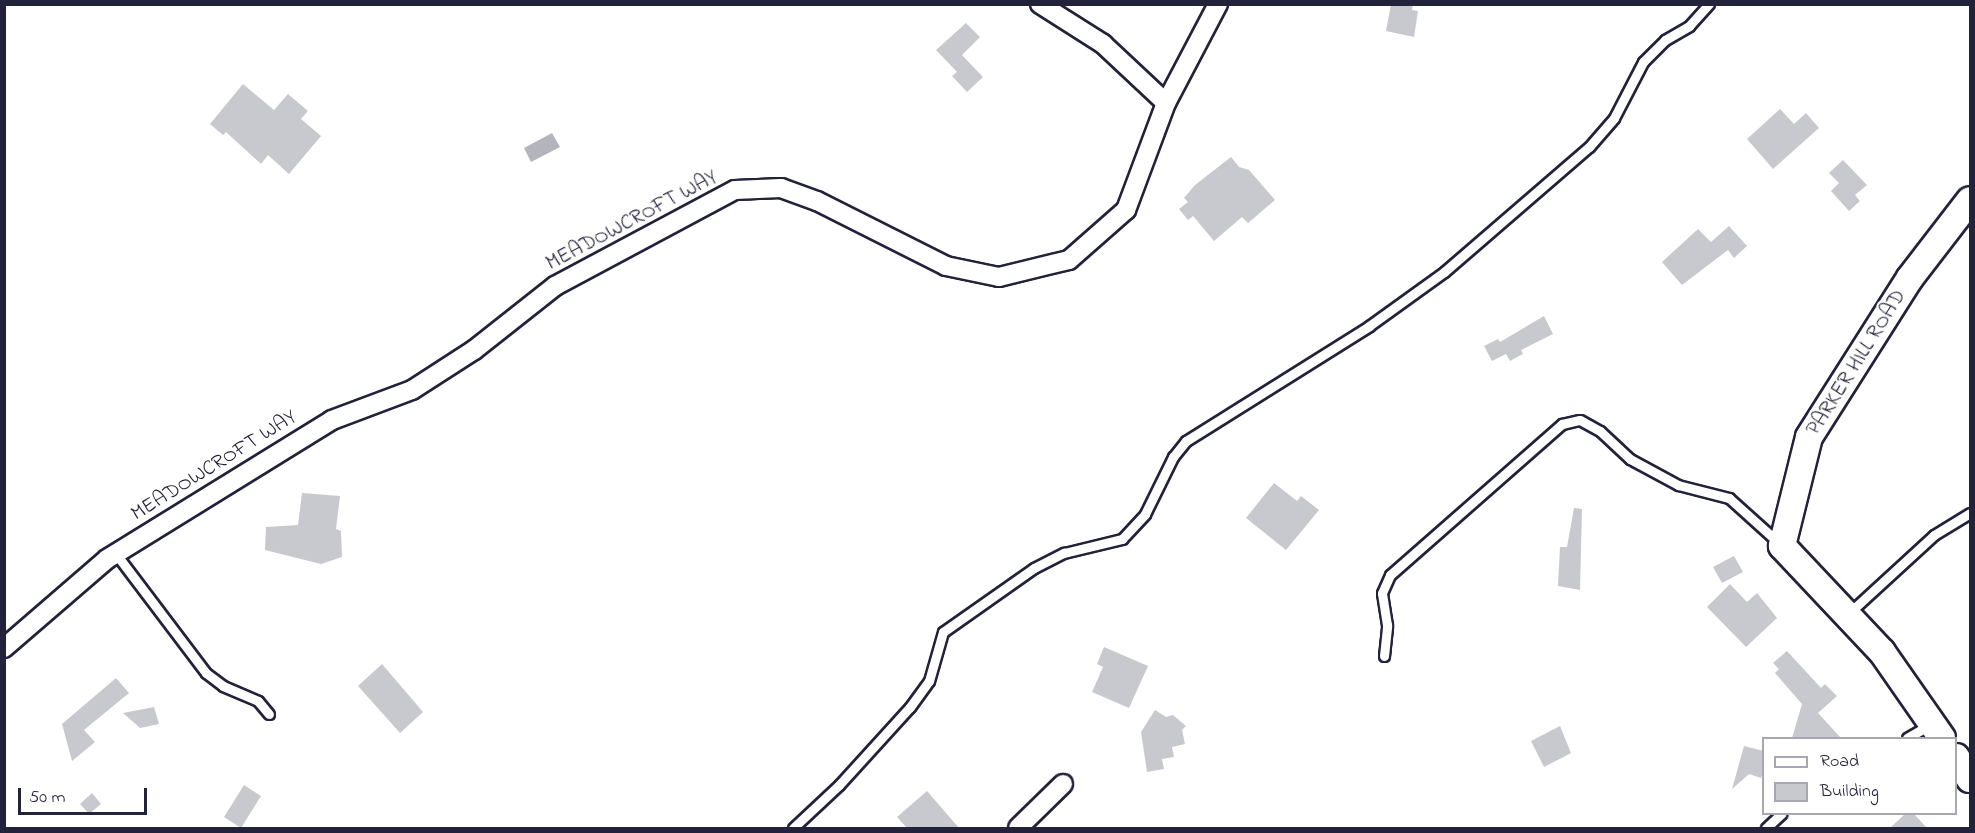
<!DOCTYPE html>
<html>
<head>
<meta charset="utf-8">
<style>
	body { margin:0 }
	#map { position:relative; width:1975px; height:833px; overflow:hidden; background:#fff; font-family:"Indie Flower",sans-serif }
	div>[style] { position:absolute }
	.water>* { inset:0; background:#b4b4bc }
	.building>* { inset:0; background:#c8c8cf }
	.roads { filter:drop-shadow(2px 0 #22223b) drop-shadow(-2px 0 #22223b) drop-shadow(0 2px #22223b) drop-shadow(0 -2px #22223b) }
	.lane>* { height:9px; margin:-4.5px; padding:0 4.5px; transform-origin:4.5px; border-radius:4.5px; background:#fff }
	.street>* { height:18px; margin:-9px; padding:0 9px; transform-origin:9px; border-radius:9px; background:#fff }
	.secondary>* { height:26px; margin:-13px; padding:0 13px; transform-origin:13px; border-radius:13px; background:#fff }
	span { translate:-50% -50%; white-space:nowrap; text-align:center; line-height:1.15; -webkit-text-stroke:4.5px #fff; paint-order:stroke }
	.street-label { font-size:21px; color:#22223b }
	.frame { position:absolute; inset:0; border:6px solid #22223b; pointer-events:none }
	.legend { position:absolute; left:1762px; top:737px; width:195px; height:78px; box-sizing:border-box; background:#fff; border:2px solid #a7a7b1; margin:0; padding:8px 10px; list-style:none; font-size:18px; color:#22223b }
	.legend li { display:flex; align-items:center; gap:12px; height:30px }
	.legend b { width:30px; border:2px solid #a7a7b1 }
	.scale { position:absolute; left:18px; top:788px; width:129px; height:27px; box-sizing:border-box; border:3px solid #22223b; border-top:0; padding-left:8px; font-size:18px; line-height:21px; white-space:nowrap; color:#22223b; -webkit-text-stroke:4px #fff; paint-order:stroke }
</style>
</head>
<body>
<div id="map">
	<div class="water">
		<i style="clip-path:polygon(552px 133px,560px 147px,531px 162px,524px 148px)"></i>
	</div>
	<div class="building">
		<i style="clip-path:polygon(1391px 4px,1413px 4px,1412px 10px,1418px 11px,1414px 37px,1386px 31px)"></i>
		<i style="clip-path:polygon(966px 23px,980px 37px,962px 55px,983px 77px,967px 92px,952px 76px,957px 72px,936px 50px)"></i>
		<i style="clip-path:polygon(243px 84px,274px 110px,288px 94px,308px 111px,301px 119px,321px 136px,289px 174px,268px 155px,261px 164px,226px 132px,223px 135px,210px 124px)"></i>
		<i style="clip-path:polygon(1780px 109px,1794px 124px,1806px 113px,1819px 128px,1773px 169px,1747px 139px)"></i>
		<i style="clip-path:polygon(1231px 157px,1239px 167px,1249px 170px,1275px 200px,1248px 223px,1242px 217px,1214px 241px,1193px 216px,1188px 220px,1179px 209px,1188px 202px,1184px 198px,1195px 185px)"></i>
		<i style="clip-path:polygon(1843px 160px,1867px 185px,1855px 195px,1860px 201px,1849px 211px,1831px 191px,1839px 183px,1829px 173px)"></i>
		<i style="clip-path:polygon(1729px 226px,1747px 246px,1734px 258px,1728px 250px,1682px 285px,1662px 262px,1698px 229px,1711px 242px)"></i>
		<i style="clip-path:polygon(1544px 316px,1553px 334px,1521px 350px,1523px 354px,1510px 361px,1506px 354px,1492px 361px,1484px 346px,1498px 339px,1500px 342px)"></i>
		<i style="clip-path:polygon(1274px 483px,1297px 501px,1301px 496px,1319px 510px,1286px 550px,1246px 518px)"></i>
		<i style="clip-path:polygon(302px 493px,340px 496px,336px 529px,341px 531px,342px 557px,321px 564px,265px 550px,266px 527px,298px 525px)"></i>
		<i style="clip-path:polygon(1574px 508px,1582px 509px,1580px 590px,1558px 586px,1560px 547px,1567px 547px)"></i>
		<i style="clip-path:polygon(1734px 556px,1743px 572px,1722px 583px,1713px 567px)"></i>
		<i style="clip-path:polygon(1730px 584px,1747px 602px,1757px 593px,1777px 618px,1746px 647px,1707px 607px)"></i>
		<i style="clip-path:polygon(1104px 647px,1148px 666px,1129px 708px,1092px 692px,1103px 667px,1097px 664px)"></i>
		<i style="clip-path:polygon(1787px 651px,1821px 688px,1825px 684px,1837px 696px,1818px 713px,1841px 738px,1792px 738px,1802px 704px,1775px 673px,1779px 669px,1773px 663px)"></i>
		<i style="clip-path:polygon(382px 664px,423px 712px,400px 733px,358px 686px)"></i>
		<i style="clip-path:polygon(116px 678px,129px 693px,84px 730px,95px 742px,72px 761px,62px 724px)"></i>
		<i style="clip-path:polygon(154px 707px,159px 724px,140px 728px,123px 713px)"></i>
		<i style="clip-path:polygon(1155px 710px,1166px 717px,1173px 715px,1186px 726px,1182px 730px,1185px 744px,1172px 747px,1174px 757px,1162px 759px,1164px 769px,1147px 772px,1141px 732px)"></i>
		<i style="clip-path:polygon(1560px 726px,1571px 753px,1544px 767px,1531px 741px)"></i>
		<i style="clip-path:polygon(1744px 746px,1764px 751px,1764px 769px,1761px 778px,1749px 774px,1732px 789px)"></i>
		<i style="clip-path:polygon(244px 785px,261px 796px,241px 828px,224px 817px)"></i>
		<i style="clip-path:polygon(927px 791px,959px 828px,907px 828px,897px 817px)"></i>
		<i style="clip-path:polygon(92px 793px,101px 804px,89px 814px,80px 804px)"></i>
		<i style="clip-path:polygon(1906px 813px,1913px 813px,1927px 828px,1890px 828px)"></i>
	</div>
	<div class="roads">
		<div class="lane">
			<i style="left:116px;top:554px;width:149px;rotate:52.9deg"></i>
			<i style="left:206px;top:673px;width:21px;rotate:37deg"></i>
			<i style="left:223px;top:686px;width:38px;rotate:23deg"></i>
			<i style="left:258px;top:701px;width:17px;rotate:50deg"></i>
			<i style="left:1849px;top:613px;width:115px;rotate:-42.5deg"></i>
			<i style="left:1934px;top:535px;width:42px;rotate:-31.4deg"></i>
			<i style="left:1384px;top:656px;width:31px;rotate:-84deg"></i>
			<i style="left:1387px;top:625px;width:32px;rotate:-99deg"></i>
			<i style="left:1382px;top:593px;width:20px;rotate:-66deg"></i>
			<i style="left:1390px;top:575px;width:229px;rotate:-41.3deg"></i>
			<i style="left:1562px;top:424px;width:18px;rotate:-13deg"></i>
			<i style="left:1580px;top:420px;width:23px;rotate:29deg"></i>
			<i style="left:1600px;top:431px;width:41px;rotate:43deg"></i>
			<i style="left:1630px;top:459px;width:55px;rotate:28.4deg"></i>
			<i style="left:1678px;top:485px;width:53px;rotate:14.3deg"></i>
			<i style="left:1729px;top:498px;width:69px;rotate:42deg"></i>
			<i style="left:1907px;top:738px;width:28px;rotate:-30deg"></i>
			<i style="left:793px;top:828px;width:63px;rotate:-43.1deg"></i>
			<i style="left:839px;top:785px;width:105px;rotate:-47.7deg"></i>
			<i style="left:910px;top:707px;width:32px;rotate:-54deg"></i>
			<i style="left:929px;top:681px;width:51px;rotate:-74.1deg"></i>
			<i style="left:943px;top:632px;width:111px;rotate:-35.1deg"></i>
			<i style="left:1034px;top:568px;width:34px;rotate:-27deg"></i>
			<i style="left:1064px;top:553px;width:60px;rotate:-13.6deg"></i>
			<i style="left:1122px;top:539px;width:34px;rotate:-47deg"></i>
			<i style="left:1145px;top:514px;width:64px;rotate:-63.8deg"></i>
			<i style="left:1173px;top:457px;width:21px;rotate:-51deg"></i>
			<i style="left:1186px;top:441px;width:216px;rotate:-32.1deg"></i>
			<i style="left:1369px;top:326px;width:92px;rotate:-35.8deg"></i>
			<i style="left:1444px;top:272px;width:191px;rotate:-40.8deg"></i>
			<i style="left:1589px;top:147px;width:38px;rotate:-49deg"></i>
			<i style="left:1614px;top:118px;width:63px;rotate:-62.6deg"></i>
			<i style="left:1643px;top:62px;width:31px;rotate:-45deg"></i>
			<i style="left:1665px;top:40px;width:28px;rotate:-30deg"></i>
			<i style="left:1689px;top:26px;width:30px;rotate:-48deg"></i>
			<i style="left:1766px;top:828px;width:21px;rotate:-43deg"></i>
		</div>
		<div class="street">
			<i style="left:1040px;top:4px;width:75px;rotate:32.4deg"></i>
			<i style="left:1103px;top:44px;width:86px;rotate:43.1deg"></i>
			<i style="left:4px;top:648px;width:136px;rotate:-40.8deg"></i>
			<i style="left:107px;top:559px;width:264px;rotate:-31.7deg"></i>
			<i style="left:332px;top:420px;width:85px;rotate:-20.6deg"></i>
			<i style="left:412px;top:390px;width:74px;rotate:-32.8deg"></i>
			<i style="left:474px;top:350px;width:103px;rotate:-38.3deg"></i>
			<i style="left:555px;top:286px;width:204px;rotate:-28.1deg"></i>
			<i style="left:735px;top:190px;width:46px;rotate:-2.5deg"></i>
			<i style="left:781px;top:188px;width:38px;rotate:20deg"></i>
			<i style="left:817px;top:201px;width:144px;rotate:26.7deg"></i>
			<i style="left:946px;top:266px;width:54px;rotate:11.7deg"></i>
			<i style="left:999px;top:277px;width:72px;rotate:-13.7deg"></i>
			<i style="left:1069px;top:260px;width:76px;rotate:-41.3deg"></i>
			<i style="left:1126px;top:210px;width:114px;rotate:-69.5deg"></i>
			<i style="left:1166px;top:103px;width:112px;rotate:-62.3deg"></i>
			<i style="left:1018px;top:828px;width:63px;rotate:-44.4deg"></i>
		</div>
		<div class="secondary">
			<i style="left:1942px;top:738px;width:105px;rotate:-124.9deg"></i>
			<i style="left:1882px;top:652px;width:146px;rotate:-133.3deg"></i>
			<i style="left:1782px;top:546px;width:112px;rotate:-76.1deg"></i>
			<i style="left:1809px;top:437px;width:188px;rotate:-57.6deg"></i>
			<i style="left:1910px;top:278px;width:98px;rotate:-52.4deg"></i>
			<i style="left:1956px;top:757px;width:26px;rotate:58deg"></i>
		</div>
	</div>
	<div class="street-label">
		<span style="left:632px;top:221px;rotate:-28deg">MEADOWCROFT WAY</span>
		<span style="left:1857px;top:363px;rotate:-58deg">PARKER HILL ROAD</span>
		<span style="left:214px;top:466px;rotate:-32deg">MEADOWCROFT WAY</span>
	</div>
	<div class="frame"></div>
	<ul class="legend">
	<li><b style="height:8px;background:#fff"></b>Road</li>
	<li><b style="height:16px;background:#c8c8cf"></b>Building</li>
	</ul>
	<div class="scale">50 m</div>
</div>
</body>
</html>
